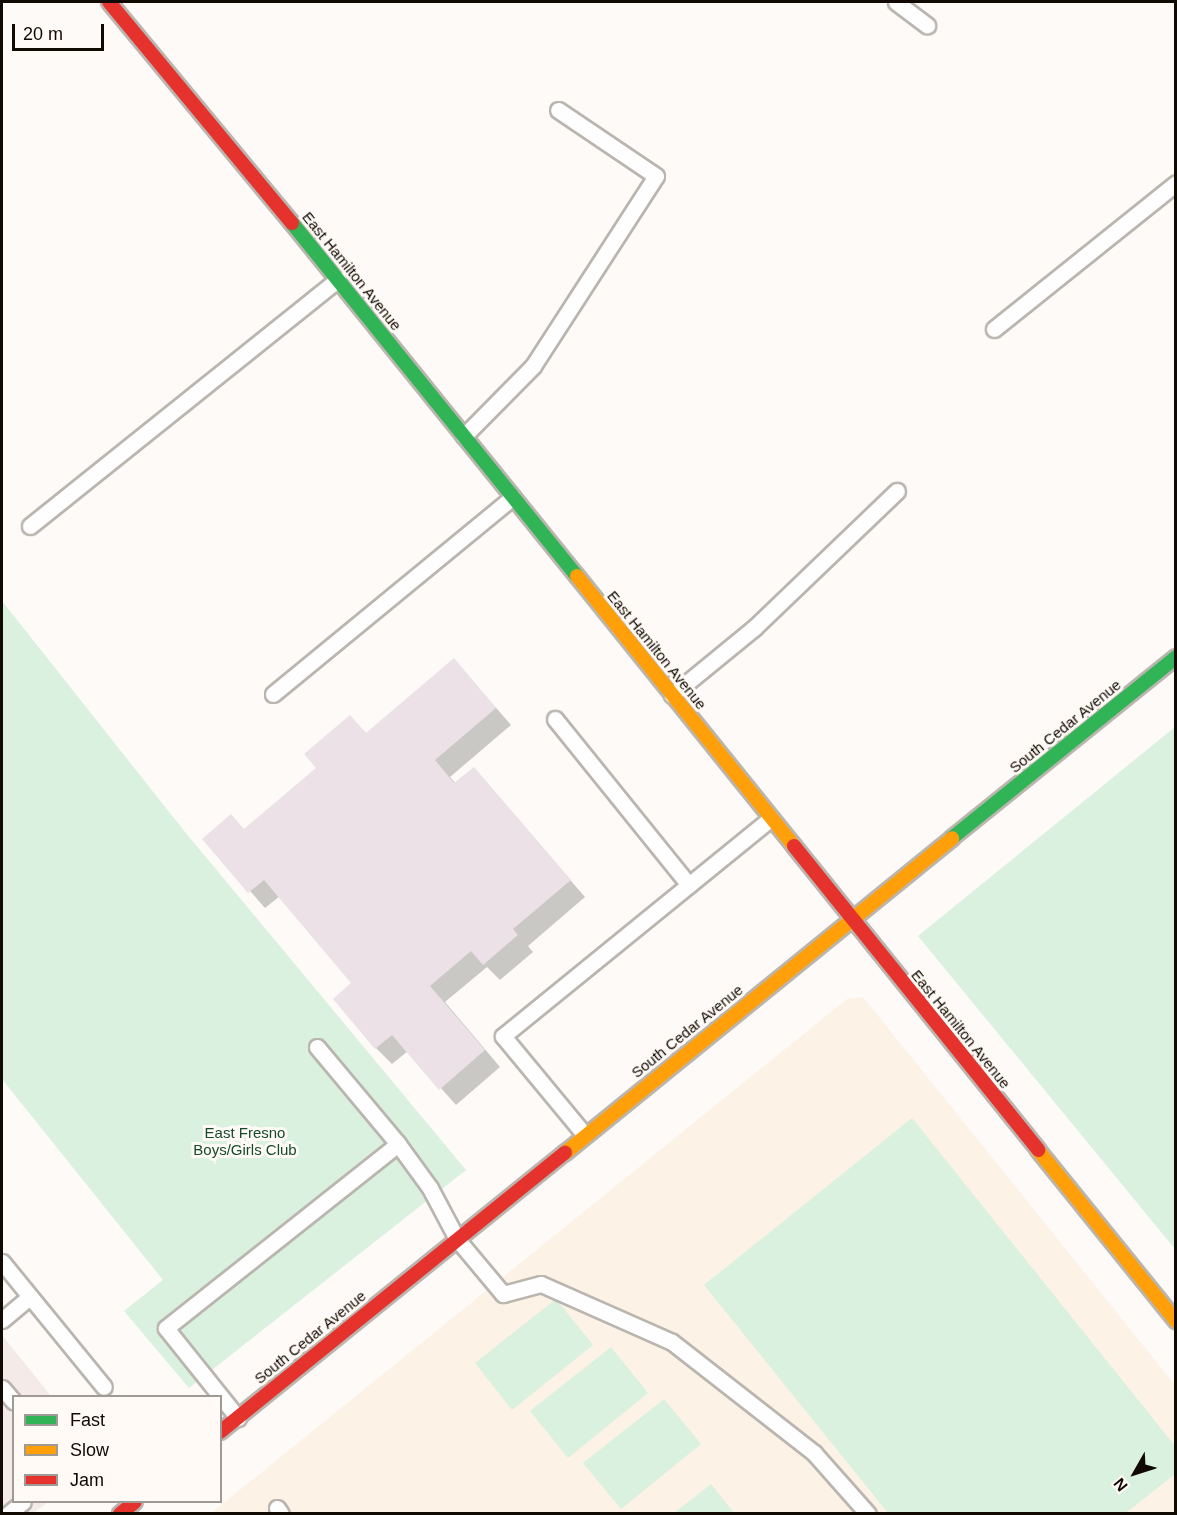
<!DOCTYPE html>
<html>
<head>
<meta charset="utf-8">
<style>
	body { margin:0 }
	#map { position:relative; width:1177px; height:1515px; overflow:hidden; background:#fdfaf7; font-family:Arial,sans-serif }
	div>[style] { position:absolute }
	.commercial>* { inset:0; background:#f4eae7 }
	.built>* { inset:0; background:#fcf2e5 }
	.green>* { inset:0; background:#d9f1de }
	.shadow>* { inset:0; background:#0003 }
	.building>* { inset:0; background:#ebe1e6 }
	.roads { filter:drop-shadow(2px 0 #bab5af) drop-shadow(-2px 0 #bab5af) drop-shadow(0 2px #bab5af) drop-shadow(0 -2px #bab5af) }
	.lane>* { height:15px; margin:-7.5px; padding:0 7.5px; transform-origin:7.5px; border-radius:7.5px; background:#fffefe }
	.fast>* { height:14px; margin:-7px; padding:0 7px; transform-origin:7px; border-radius:7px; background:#30b455 }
	.slow>* { height:14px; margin:-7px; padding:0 7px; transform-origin:7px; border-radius:7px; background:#ff9f0a }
	.jam>* { height:14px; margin:-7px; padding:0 7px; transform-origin:7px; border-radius:7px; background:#e5322d }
	span { translate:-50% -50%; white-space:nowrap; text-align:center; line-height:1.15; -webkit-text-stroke:6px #fffaf5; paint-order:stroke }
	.street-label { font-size:15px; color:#110a03 }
	.park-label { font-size:15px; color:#134b2b }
	.frame { position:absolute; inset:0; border:3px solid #110a03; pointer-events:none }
	.legend { position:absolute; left:12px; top:1395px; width:210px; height:108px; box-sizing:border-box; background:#fffaf5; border:2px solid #a09a94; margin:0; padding:8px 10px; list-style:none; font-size:18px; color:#110a03 }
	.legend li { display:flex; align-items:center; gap:12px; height:30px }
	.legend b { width:30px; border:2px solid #a09a94 }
	.north { position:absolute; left:1105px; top:1443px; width:60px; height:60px; -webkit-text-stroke:4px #fffaf5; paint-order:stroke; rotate:231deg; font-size:16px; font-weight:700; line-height:24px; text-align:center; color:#110a03 }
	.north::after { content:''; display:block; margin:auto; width:21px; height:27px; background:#110a03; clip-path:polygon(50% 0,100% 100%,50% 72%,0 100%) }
	.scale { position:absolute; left:12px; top:24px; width:92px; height:27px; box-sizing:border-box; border:3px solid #110a03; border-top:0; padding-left:8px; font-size:18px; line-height:21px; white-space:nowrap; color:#110a03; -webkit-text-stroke:4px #fffaf5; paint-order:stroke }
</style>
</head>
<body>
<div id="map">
	<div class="commercial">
		<i style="clip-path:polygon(2px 1335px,51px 1396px,14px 1396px,14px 1502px,48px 1502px,33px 1513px,2px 1513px)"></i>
	</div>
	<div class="built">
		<i style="clip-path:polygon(863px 997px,1175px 1385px,1175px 1513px,210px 1514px,847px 999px)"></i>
	</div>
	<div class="green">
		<i style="clip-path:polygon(2px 601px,185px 832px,466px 1170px,189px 1388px,124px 1311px,163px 1280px,2px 1079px)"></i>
		<i style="clip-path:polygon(1175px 727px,1175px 1249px,918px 936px)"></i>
		<i style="clip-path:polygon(912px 1118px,1175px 1446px,1175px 1474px,1126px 1513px,888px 1513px,704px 1285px)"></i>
		<i style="clip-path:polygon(556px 1299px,593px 1345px,512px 1410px,475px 1363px)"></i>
		<i style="clip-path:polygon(611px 1347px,648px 1393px,568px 1458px,530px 1411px)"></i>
		<i style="clip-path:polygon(664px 1399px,701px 1444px,621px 1509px,583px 1463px)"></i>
		<i style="clip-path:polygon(711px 1484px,734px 1513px,674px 1513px)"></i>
	</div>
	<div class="shadow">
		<i style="clip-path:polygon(454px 660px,511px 725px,450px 777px,456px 784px,474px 769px,585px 897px,528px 946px,533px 952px,500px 980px,487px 967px,445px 1002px,500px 1067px,456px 1105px,408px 1051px,392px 1064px,376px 1048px,354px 983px,280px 896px,265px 908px,204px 839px,245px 830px,318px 768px,350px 717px,367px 734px)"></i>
	</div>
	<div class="building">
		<i style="clip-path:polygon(454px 658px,496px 708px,435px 760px,454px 783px,474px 767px,571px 880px,513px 929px,518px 935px,483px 965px,471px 951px,430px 986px,485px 1050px,439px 1090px,392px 1035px,375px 1049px,333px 999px,351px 983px,264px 880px,248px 893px,202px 839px,231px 814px,244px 829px,316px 768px,304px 754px,350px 715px,366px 733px)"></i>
	</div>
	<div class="roads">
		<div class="lane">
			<i style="left:896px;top:2px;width:39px;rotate:37deg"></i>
			<i style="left:994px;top:329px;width:233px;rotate:-38.7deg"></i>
			<i style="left:464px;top:436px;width:98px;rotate:-45.4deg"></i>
			<i style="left:533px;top:366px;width:226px;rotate:-57.1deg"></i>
			<i style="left:656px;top:176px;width:118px;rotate:-146deg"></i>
			<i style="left:30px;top:526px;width:395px;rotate:-38.7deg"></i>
			<i style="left:273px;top:694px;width:310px;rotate:-39.4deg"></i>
			<i style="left:672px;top:695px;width:106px;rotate:-39.3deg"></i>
			<i style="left:754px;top:628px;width:198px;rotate:-43.8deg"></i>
			<i style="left:555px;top:719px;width:213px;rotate:51.1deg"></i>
			<i style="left:317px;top:1047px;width:126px;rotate:50.1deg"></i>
			<i style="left:398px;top:1144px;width:54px;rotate:54deg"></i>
			<i style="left:430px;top:1188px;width:58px;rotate:62.1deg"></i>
			<i style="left:457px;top:1239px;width:72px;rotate:50.1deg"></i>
			<i style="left:503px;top:1294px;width:39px;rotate:-15deg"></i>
			<i style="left:541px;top:1284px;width:143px;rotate:23.9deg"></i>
			<i style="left:672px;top:1342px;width:180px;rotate:38deg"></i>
			<i style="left:814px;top:1453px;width:81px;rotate:48.5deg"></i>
			<i style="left:584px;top:1134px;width:127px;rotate:-129.6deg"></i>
			<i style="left:503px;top:1036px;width:345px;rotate:-39.1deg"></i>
			<i style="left:2px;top:1262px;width:161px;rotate:50.8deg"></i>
			<i style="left:2px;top:1320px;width:35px;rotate:-40deg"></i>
			<i style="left:2px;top:1388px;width:18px;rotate:49deg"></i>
			<i style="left:238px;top:1418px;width:115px;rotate:-128.7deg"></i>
			<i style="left:166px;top:1328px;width:296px;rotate:-38.4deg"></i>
			<i style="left:277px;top:1508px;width:7px;rotate:56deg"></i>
			<i style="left:8px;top:1514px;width:19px;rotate:-39deg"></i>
		</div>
		<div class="fast">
			<i style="left:292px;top:223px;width:454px;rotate:51.1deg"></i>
			<i style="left:952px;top:838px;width:288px;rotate:-38.9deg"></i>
		</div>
		<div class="slow">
			<i style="left:577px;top:576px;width:346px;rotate:51.2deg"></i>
			<i style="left:1038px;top:1150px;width:220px;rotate:51.1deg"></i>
			<i style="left:565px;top:1153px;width:499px;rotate:-39.1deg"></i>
		</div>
		<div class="jam">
			<i style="left:109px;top:2px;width:287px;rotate:50.4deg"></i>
			<i style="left:794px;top:846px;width:390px;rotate:51.2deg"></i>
			<i style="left:220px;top:1432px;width:444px;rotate:-39deg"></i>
			<i style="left:120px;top:1514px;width:19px;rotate:-39deg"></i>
		</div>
	</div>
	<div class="street-label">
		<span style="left:352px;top:271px;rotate:51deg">East Hamilton Avenue</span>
		<span style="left:657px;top:650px;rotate:51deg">East Hamilton Avenue</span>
		<span style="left:1065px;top:726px;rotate:-39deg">South Cedar Avenue</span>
		<span style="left:961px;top:1029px;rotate:51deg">East Hamilton Avenue</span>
		<span style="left:687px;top:1031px;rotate:-39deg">South Cedar Avenue</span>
		<span style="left:310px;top:1337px;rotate:-39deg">South Cedar Avenue</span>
	</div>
	<div class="park-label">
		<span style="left:245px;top:1141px">East Fresno<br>Boys/Girls Club</span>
	</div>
	<div class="frame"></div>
	<ul class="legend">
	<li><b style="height:8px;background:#30b455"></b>Fast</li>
	<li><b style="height:8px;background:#ff9f0a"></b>Slow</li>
	<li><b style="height:8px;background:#e5322d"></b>Jam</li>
	</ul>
	<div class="north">N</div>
	<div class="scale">20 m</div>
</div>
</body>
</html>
